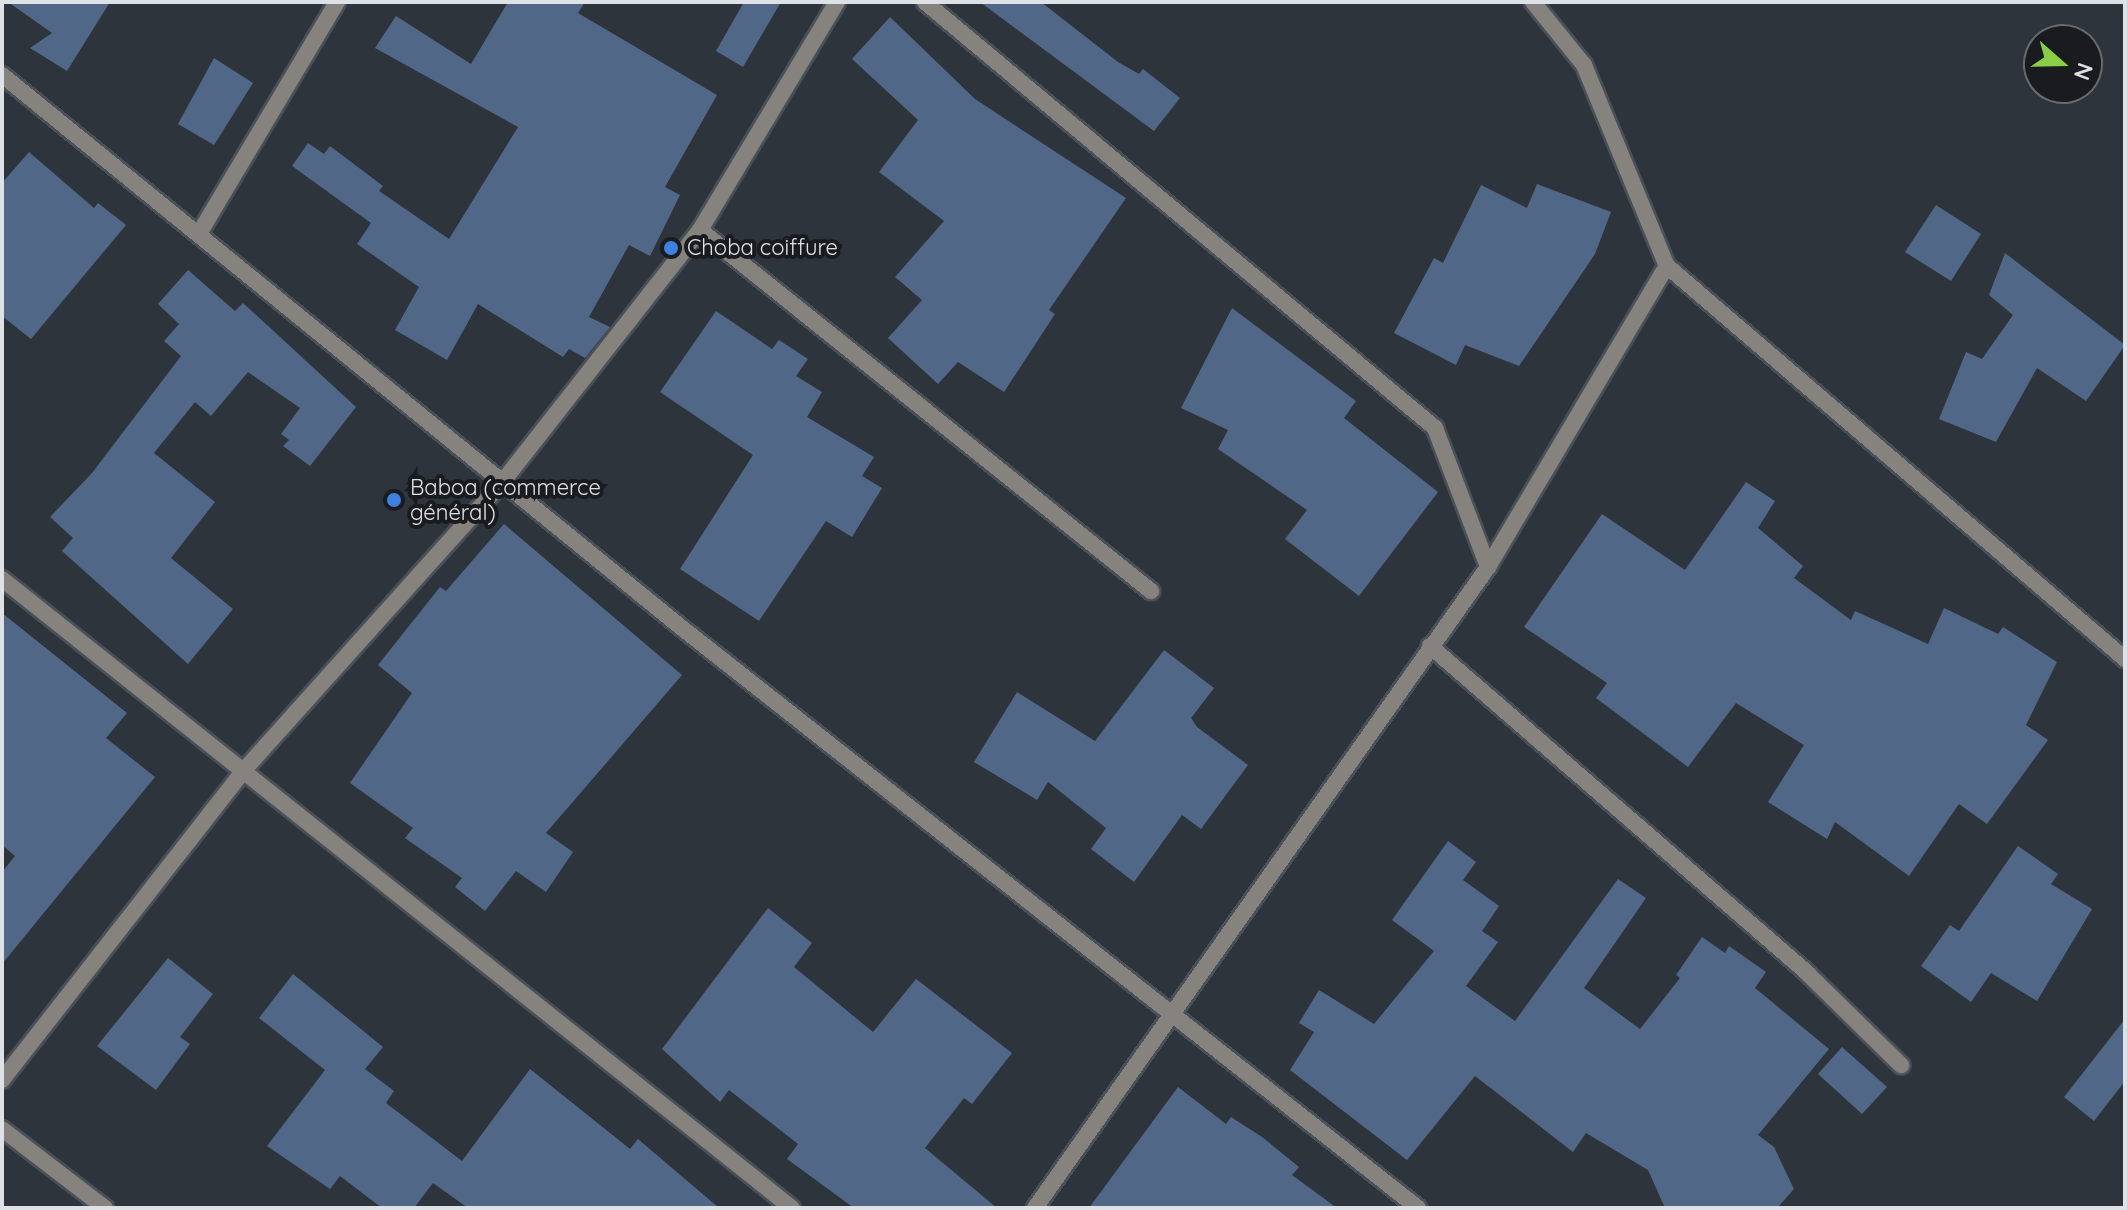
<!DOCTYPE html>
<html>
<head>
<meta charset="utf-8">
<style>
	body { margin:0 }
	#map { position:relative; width:2127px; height:1210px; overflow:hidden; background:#2e343c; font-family:Quicksand,sans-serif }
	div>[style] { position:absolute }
	.building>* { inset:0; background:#506788 }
	.roads { filter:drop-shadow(2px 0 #4a5057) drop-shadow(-2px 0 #4a5057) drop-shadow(0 2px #4a5057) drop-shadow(0 -2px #4a5057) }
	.street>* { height:16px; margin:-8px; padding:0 8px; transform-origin:8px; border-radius:8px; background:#86837f }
	.dots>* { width:22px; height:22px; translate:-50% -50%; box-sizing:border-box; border:4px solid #191b1f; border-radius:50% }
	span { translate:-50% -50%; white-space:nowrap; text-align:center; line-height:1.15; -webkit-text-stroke:8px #191b1f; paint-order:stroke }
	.poi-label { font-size:22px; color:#dee1e6 }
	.left { translate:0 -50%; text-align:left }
	.frame { position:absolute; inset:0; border:4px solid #dee1e6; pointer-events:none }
	.north { position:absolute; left:2023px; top:24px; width:80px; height:80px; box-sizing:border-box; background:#191b1f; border:2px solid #686a6f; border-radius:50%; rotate:110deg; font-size:22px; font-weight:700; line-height:32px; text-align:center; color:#dee1e6 }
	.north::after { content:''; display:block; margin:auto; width:28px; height:36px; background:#8ace47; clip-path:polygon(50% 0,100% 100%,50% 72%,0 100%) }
</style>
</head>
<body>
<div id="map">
	<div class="building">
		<i style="clip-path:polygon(8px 2px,110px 2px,67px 71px,30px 48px,52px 33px)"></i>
		<i style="clip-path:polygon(508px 2px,585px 2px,578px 13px,717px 95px,665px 187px,680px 195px,650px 256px,629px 245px,589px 317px,610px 327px,585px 358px,569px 349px,563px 357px,478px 304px,447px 360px,395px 330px,419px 287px,357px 244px,371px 223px,292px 166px,308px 143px,324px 154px,330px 146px,383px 186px,379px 191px,449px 239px,518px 127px,375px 48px,396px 16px,471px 64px)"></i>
		<i style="clip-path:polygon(744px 2px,781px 2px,743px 67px,716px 51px)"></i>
		<i style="clip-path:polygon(980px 2px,1041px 2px,1118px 62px,1139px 74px,1143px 69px,1180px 98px,1154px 131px)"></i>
		<i style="clip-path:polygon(890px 17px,975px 99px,1126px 198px,1049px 310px,1055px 314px,1004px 392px,958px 362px,938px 384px,888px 338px,922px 300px,895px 277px,944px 221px,879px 172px,918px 120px,852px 59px)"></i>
		<i style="clip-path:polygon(214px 58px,253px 83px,214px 145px,178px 124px)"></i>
		<i style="clip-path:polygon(29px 152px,94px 208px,98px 203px,126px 225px,31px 339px,2px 316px,2px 183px)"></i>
		<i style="clip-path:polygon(1537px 184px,1611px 212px,1595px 254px,1519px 366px,1465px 345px,1456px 365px,1394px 333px,1434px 258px,1443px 263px,1481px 185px,1527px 208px)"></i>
		<i style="clip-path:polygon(1936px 205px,1981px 234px,1951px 281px,1905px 252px)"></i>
		<i style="clip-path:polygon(2005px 253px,2125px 345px,2086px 401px,2037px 368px,1996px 442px,1939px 419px,1966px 352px,1982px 359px,2013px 315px,1989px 295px)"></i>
		<i style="clip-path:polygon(188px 270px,235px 311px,243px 303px,356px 407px,310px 466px,283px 446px,289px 440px,281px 434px,300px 408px,248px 372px,211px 416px,195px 402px,154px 453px,215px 502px,171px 558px,233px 609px,188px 664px,62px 551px,73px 538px,50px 517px,92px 473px,181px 356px,164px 341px,179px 324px,158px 304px)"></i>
		<i style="clip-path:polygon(1232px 308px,1356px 401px,1344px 418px,1438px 492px,1359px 596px,1285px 539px,1307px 510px,1218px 449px,1228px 430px,1181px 408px)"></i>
		<i style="clip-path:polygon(716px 311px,772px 349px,779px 340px,808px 359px,796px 376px,822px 392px,807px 417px,874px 457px,862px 476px,882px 488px,852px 537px,826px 521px,759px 621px,680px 569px,753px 455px,660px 392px)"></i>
		<i style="clip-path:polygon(1746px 482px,1775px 501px,1758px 528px,1803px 566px,1794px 578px,1851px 620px,1855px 611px,1928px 644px,1944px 608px,1998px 634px,2003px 627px,2057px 662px,2026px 725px,2048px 740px,1987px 824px,1959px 804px,1909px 876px,1835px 822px,1827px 839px,1768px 802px,1804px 745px,1736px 703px,1688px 767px,1596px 698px,1607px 683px,1524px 627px,1602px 514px,1685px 570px)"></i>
		<i style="clip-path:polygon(504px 524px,682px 675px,546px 833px,573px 852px,546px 892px,516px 871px,485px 911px,455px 887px,462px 878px,405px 838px,413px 828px,350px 783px,412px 693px,378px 665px,440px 587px,446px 591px)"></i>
		<i style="clip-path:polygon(2px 613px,127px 713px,106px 738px,155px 777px,2px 964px,2px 872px,15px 856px,2px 845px)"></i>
		<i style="clip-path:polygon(1164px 650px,1214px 688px,1191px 718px,1197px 727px,1248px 765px,1201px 829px,1182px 815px,1134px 882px,1091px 849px,1106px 828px,1048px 782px,1037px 800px,974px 762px,1017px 692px,1095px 741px)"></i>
		<i style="clip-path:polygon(1448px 841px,1476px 862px,1463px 880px,1499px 906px,1482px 931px,1498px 942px,1466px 986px,1515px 1021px,1618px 879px,1646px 898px,1584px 988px,1640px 1029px,1680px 978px,1676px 975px,1702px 937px,1725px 953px,1729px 946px,1766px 972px,1755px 988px,1829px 1049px,1758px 1135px,1774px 1147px,1794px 1189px,1777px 1208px,1665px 1208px,1648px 1170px,1586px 1133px,1573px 1152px,1475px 1076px,1407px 1160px,1290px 1070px,1314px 1032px,1299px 1023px,1319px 990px,1374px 1024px,1434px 951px,1392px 920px)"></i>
		<i style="clip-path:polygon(2018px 846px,2058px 874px,2051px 884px,2092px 909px,2037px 1001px,1991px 973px,1971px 1002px,1921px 966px,1950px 925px,1959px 931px)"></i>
		<i style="clip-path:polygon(768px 908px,812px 943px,794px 967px,873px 1032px,916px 979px,1012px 1053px,972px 1104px,964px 1098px,925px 1148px,997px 1208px,854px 1208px,787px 1159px,798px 1144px,729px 1090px,720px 1102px,662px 1049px)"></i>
		<i style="clip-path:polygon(168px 958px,213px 994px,180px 1037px,190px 1044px,156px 1090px,97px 1046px)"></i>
		<i style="clip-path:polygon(293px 974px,383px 1047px,365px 1069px,394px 1091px,386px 1103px,462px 1161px,530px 1069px,630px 1149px,638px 1139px,719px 1208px,468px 1208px,433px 1183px,414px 1208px,382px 1208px,340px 1176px,330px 1189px,267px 1146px,325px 1070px,259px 1018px)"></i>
		<i style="clip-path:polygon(2125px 1019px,2125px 1081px,2094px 1121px,2064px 1097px)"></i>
		<i style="clip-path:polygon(1842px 1047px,1887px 1087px,1862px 1114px,1818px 1074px)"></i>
		<i style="clip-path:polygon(1178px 1087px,1226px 1124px,1231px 1117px,1262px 1137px,1299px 1167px,1292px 1175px,1337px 1208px,1089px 1208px)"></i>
	</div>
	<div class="roads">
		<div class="street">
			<i style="left:925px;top:2px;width:665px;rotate:39.87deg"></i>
			<i style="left:1435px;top:428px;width:149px;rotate:69.1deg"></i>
			<i style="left:1533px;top:2px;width:81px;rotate:51deg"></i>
			<i style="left:1584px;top:65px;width:217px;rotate:67.6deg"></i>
			<i style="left:1667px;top:266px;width:604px;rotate:40.63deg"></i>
			<i style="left:2px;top:75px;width:876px;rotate:39.12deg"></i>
			<i style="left:682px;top:628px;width:937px;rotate:38.24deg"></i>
			<i style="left:700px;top:230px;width:578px;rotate:38.68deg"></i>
			<i style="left:200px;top:232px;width:268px;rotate:-59.2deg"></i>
			<i style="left:2px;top:579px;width:1010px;rotate:38.53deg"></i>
			<i style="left:1430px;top:646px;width:499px;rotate:40.9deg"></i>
			<i style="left:1807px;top:973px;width:132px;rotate:44.4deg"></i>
			<i style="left:2px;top:1080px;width:395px;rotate:-52deg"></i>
			<i style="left:245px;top:769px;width:388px;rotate:-48.1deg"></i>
			<i style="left:504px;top:480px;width:318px;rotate:-51.9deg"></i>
			<i style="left:700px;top:230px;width:266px;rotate:-59deg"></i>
			<i style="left:2px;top:1129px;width:130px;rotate:37.5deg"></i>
			<i style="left:1035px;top:1208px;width:785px;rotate:-54.75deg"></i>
			<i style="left:1488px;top:567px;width:350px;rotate:-59.3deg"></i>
		</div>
	</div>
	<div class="dots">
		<i style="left:671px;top:248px;background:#3f7fe0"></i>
		<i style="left:394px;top:500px;background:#3f7fe0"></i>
	</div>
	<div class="poi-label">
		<span class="left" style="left:687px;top:248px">Choba coiffure</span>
		<span class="left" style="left:410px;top:500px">Baboa (commerce<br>général)</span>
	</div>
	<div class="frame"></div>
	<div class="north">N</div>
</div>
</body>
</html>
